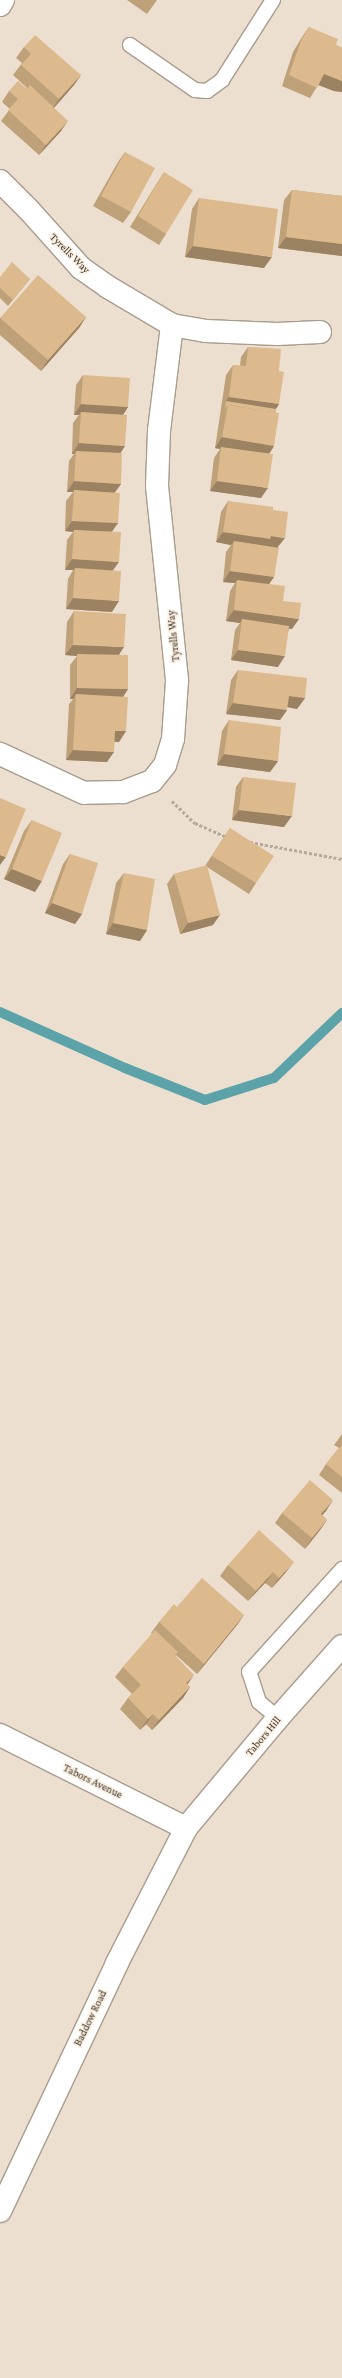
<!DOCTYPE html>
<html>
<head>
<meta charset="utf-8">
<style>
	body { margin:0 }
	#map { position:relative; width:342px; height:2378px; overflow:hidden; background:#ecdfcf; font-family:"Crimson Pro",serif }
	div>[style] { position:absolute }
	.stream>* { height:10px; margin:-5px; padding:0 5px; transform-origin:5px; border-radius:5px; background:#5ca3a9 }
	.path>* { height:2.5px; margin-top:-1.25px; transform-origin:0; background:repeating-linear-gradient(90deg,#b4a99c 0 3px,transparent 0 5px) }
	.roads { filter:drop-shadow(1px 0 #a89c8d) drop-shadow(-1px 0 #a89c8d) drop-shadow(0 1px #a89c8d) drop-shadow(0 -1px #a89c8d) }
	.service>* { height:14px; margin:-7px; padding:0 7px; transform-origin:7px; border-radius:7px; background:#fff }
	.minor>* { height:22px; margin:-11px; padding:0 11px; transform-origin:11px; border-radius:11px; background:#fff }
	.tertiary>* { height:22px; margin:-11px; padding:0 11px; transform-origin:11px; border-radius:11px; background:#fff }
	.wall>* { inset:0; background:#bea079 }
	.shaded-wall>* { inset:0; background:#9b8263 }
	.building>* { inset:0; background:#ddba8d }
	span { translate:-50% -50%; white-space:nowrap; text-align:center; line-height:1.15; -webkit-text-stroke:3px #f9ecdc; paint-order:stroke }
	.street-label { font-size:11px; color:#3b3630 }
</style>
</head>
<body>
<div id="map">
	<div class="stream">
		<i style="left:0;top:1012px;width:137px;rotate:24.1deg"></i>
		<i style="left:125px;top:1068px;width:86px;rotate:21.8deg"></i>
		<i style="left:205px;top:1100px;width:72px;rotate:-17.7deg"></i>
		<i style="left:274px;top:1078px;width:94px;rotate:-43.7deg"></i>
	</div>
	<div class="path">
		<i style="left:172px;top:801px;width:32px;rotate:44deg"></i>
		<i style="left:195px;top:823px;width:35px;rotate:24deg"></i>
		<i style="left:250px;top:842px;width:94px;rotate:10.5deg"></i>
	</div>
	<div class="roads">
		<div class="service">
			<i style="left:130px;top:45px;width:79px;rotate:34.7deg"></i>
			<i style="left:195px;top:90px;width:12px;rotate:5deg"></i>
			<i style="left:207px;top:91px;width:19px;rotate:-36deg"></i>
			<i style="left:222px;top:80px;width:95px;rotate:-57.5deg"></i>
			<i style="left:278px;top:1718px;width:25px;rotate:-140deg"></i>
			<i style="left:259px;top:1702px;width:32px;rotate:-108deg"></i>
			<i style="left:249px;top:1672px;width:139px;rotate:-47.9deg"></i>
		</div>
		<div class="minor">
			<i style="left:0;top:5px;width:6px;rotate:-59deg"></i>
			<i style="left:0;top:181px;width:41px;rotate:45deg"></i>
			<i style="left:29px;top:210px;width:78px;rotate:48.1deg"></i>
			<i style="left:81px;top:268px;width:33px;rotate:35deg"></i>
			<i style="left:108px;top:287px;width:74px;rotate:30.7deg"></i>
			<i style="left:172px;top:325px;width:107px;rotate:97deg"></i>
			<i style="left:159px;top:431px;width:55px;rotate:92.1deg"></i>
			<i style="left:157px;top:486px;width:196px;rotate:84.1deg"></i>
			<i style="left:177px;top:681px;width:58px;rotate:93.9deg"></i>
			<i style="left:173px;top:739px;width:27px;rotate:107deg"></i>
			<i style="left:165px;top:765px;width:21px;rotate:129deg"></i>
			<i style="left:152px;top:781px;width:31px;rotate:159deg"></i>
			<i style="left:123px;top:792px;width:39px;rotate:179deg"></i>
			<i style="left:84px;top:793px;width:93px;rotate:-155.1deg"></i>
			<i style="left:172px;top:325px;width:35px;rotate:10deg"></i>
			<i style="left:206px;top:331px;width:71px;rotate:2.4deg"></i>
			<i style="left:277px;top:334px;width:43px;rotate:-2.7deg"></i>
			<i style="left:0;top:1735px;width:208px;rotate:26.6deg"></i>
		</div>
		<div class="tertiary">
			<i style="left:0;top:2211px;width:274px;rotate:-64.7deg"></i>
			<i style="left:117px;top:1963px;width:152px;rotate:-62.9deg"></i>
			<i style="left:186px;top:1828px;width:143px;rotate:-50.1deg"></i>
			<i style="left:278px;top:1718px;width:96px;rotate:-48.4deg"></i>
		</div>
	</div>
	<div class="wall">
		<i style="clip-path:polygon(127px 0,157px 0,147px 14px)"></i>
		<i style="clip-path:polygon(309px 27px,336px 45px,342px 48px,342px 92px,334px 91px,318px 85px,310px 98px,282px 86px,293px 52px,302px 37px)"></i>
		<i style="clip-path:polygon(24px 47px,81px 75px,74px 85px,54px 108px,61px 131px,39px 155px,1px 121px,10px 109px,2px 102px,9px 91px,27px 89px,27px 88px,13px 75px,22px 63px,16px 58px)"></i>
		<i style="clip-path:polygon(125px 152px,131px 212px,123px 223px,93px 206px,118px 162px)"></i>
		<i style="clip-path:polygon(164px 172px,166px 234px,159px 245px,130px 227px,157px 183px)"></i>
		<i style="clip-path:polygon(292px 190px,342px 196px,342px 256px,278px 248px,284px 200px)"></i>
		<i style="clip-path:polygon(199px 198px,264px 268px,185px 257px,192px 209px)"></i>
		<i style="clip-path:polygon(0 277px,30px 279px,8px 306px,0 298px)"></i>
		<i style="clip-path:polygon(86px 317px,79px 328px,41px 371px,0 335px,0 318px)"></i>
		<i style="clip-path:polygon(248px 347px,279px 371px,279px 404px,276px 409px,274px 446px,269px 454px,261px 498px,210px 491px,214px 458px,220px 449px,215px 448px,220px 415px,226px 375px,233px 365px,240px 366px,241px 357px)"></i>
		<i style="clip-path:polygon(83px 375px,128px 407px,123px 415px,120px 453px,121px 484px,115px 493px,118px 523px,112px 531px,113px 571px,112px 612px,66px 609px,68px 579px,73px 570px,65px 570px,67px 540px,73px 532px,65px 531px,66px 501px,73px 492px,67px 492px,69px 461px,74px 454px,72px 454px,73px 423px,79px 415px,74px 415px,76px 385px)"></i>
		<i style="clip-path:polygon(228px 501px,273px 510px,278px 548px,274px 577px,269px 584px,283px 601px,292px 629px,289px 629px,278px 667px,231px 660px,235px 630px,240px 623px,226px 621px,230px 591px,235px 583px,223px 582px,226px 552px,231px 545px,216px 542px,221px 512px)"></i>
		<i style="clip-path:polygon(74px 611px,119px 655px,128px 689px,123px 697px,126px 731px,119px 742px,114px 742px,107px 762px,66px 760px,69px 704px,73px 699px,70px 699px,70px 665px,77px 656px,65px 655px,67px 622px)"></i>
		<i style="clip-path:polygon(238px 670px,305px 698px,297px 709px,287px 707px,287px 710px,280px 720px,226px 714px,231px 680px)"></i>
		<i style="clip-path:polygon(229px 720px,278px 761px,270px 772px,217px 765px,222px 731px)"></i>
		<i style="clip-path:polygon(243px 777px,284px 827px,232px 820px,236px 787px)"></i>
		<i style="clip-path:polygon(32px 820px,35px 892px,4px 879px,24px 831px)"></i>
		<i style="clip-path:polygon(230px 828px,256px 883px,249px 894px,207px 867px,213px 925px,180px 934px,167px 884px,174px 874px,205px 866px)"></i>
		<i style="clip-path:polygon(70px 854px,82px 914px,75px 924px,45px 913px,63px 864px)"></i>
		<i style="clip-path:polygon(124px 873px,147px 930px,140px 941px,106px 934px,116px 883px)"></i>
		<i style="clip-path:polygon(342px 1434px,342px 1493px,319px 1475px,326px 1464px,339px 1448px,334px 1445px)"></i>
		<i style="clip-path:polygon(326px 1511px,322px 1515px,327px 1520px,320px 1530px,305px 1549px,275px 1523px,282px 1513px)"></i>
		<i style="clip-path:polygon(228px 1565px,286px 1572px,272px 1588px,265px 1583px,248px 1601px,220px 1576px)"></i>
		<i style="clip-path:polygon(177px 1607px,244px 1615px,237px 1625px,197px 1674px,176px 1655px,175px 1656px,187px 1684px,190px 1687px,183px 1698px,152px 1730px,146px 1724px,140px 1730px,120px 1709px,128px 1698px,132px 1694px,115px 1677px,123px 1667px,152px 1634px,151px 1633px,159px 1622px)"></i>
	</div>
	<div class="shaded-wall">
		<i style="clip-path:polygon(324px 74px,342px 81px,342px 92px,334px 91px,316px 84px)"></i>
		<i style="clip-path:polygon(81px 75px,74px 85px,52px 110px,59px 99px)"></i>
		<i style="clip-path:polygon(68px 121px,61px 131px,39px 155px,46px 145px)"></i>
		<i style="clip-path:polygon(286px 237px,342px 244px,342px 256px,278px 248px)"></i>
		<i style="clip-path:polygon(193px 246px,272px 257px,264px 268px,185px 257px)"></i>
		<i style="clip-path:polygon(86px 317px,79px 328px,41px 371px,48px 360px)"></i>
		<i style="clip-path:polygon(229px 397px,279px 404px,272px 415px,228px 405px,226px 401px,221px 407px)"></i>
		<i style="clip-path:polygon(81px 404px,128px 407px,121px 418px,81px 412px,79px 415px,74px 415px)"></i>
		<i style="clip-path:polygon(222px 437px,274px 446px,267px 457px,221px 447px,220px 449px,215px 448px)"></i>
		<i style="clip-path:polygon(79px 443px,125px 446px,118px 457px,76px 451px,74px 454px,72px 454px)"></i>
		<i style="clip-path:polygon(74px 481px,121px 484px,113px 494px,74px 490px,73px 492px,67px 492px)"></i>
		<i style="clip-path:polygon(217px 481px,268px 488px,261px 498px,210px 491px)"></i>
		<i style="clip-path:polygon(72px 521px,118px 523px,111px 533px,74px 530px,73px 532px,65px 531px)"></i>
		<i style="clip-path:polygon(223px 532px,271px 536px,285px 538px,277px 548px,234px 541px,231px 545px,216px 542px)"></i>
		<i style="clip-path:polygon(72px 559px,119px 562px,111px 573px,75px 568px,73px 570px,65px 570px)"></i>
		<i style="clip-path:polygon(230px 571px,274px 577px,267px 587px,237px 580px,235px 583px,223px 582px)"></i>
		<i style="clip-path:polygon(73px 598px,119px 601px,112px 612px,66px 609px)"></i>
		<i style="clip-path:polygon(234px 610px,299px 619px,292px 629px,242px 623px,242px 619px,240px 623px,226px 621px)"></i>
		<i style="clip-path:polygon(73px 645px,124px 647px,117px 658px,77px 654px,77px 656px,65px 655px)"></i>
		<i style="clip-path:polygon(238px 650px,285px 656px,278px 667px,231px 660px)"></i>
		<i style="clip-path:polygon(77px 688px,128px 689px,121px 700px,76px 694px,73px 699px,70px 699px)"></i>
		<i style="clip-path:polygon(289px 696px,305px 698px,297px 709px,281px 706px)"></i>
		<i style="clip-path:polygon(233px 703px,287px 710px,280px 720px,226px 714px)"></i>
		<i style="clip-path:polygon(115px 731px,126px 731px,119px 742px,108px 741px)"></i>
		<i style="clip-path:polygon(73px 750px,114px 752px,107px 762px,66px 760px)"></i>
		<i style="clip-path:polygon(224px 754px,278px 761px,270px 772px,217px 765px)"></i>
		<i style="clip-path:polygon(239px 810px,292px 816px,284px 827px,232px 820px)"></i>
		<i style="clip-path:polygon(0 855px,6px 857px,0 865px)"></i>
		<i style="clip-path:polygon(12px 869px,42px 881px,35px 892px,4px 879px)"></i>
		<i style="clip-path:polygon(52px 903px,82px 914px,75px 924px,45px 913px)"></i>
		<i style="clip-path:polygon(220px 915px,213px 925px,180px 934px,188px 923px)"></i>
		<i style="clip-path:polygon(113px 923px,147px 930px,140px 941px,106px 934px)"></i>
		<i style="clip-path:polygon(333px 1500px,326px 1511px,314px 1525px,321px 1514px)"></i>
		<i style="clip-path:polygon(327px 1520px,320px 1530px,305px 1549px,312px 1538px)"></i>
		<i style="clip-path:polygon(294px 1562px,286px 1572px,272px 1588px,279px 1578px)"></i>
		<i style="clip-path:polygon(273px 1572px,265px 1583px,248px 1601px,256px 1591px)"></i>
		<i style="clip-path:polygon(244px 1615px,237px 1625px,197px 1674px,204px 1664px)"></i>
		<i style="clip-path:polygon(194px 1675px,187px 1685px,186px 1683px)"></i>
		<i style="clip-path:polygon(190px 1687px,183px 1698px,152px 1730px,159px 1720px)"></i>
		<i style="clip-path:polygon(153px 1714px,146px 1724px,140px 1730px,148px 1719px)"></i>
	</div>
	<div class="building">
		<i style="clip-path:polygon(309px 27px,338px 39px,336px 45px,342px 48px,342px 81px,324px 74px,317px 88px,289px 75px,301px 41px)"></i>
		<i style="clip-path:polygon(35px 35px,81px 75px,59px 99px,21px 65px,31px 54px,24px 47px)"></i>
		<i style="clip-path:polygon(18px 81px,27px 89px,30px 85px,68px 121px,46px 145px,8px 110px,18px 99px,9px 91px)"></i>
		<i style="clip-path:polygon(125px 152px,155px 168px,131px 212px,101px 196px)"></i>
		<i style="clip-path:polygon(164px 172px,193px 190px,166px 234px,138px 216px)"></i>
		<i style="clip-path:polygon(292px 190px,342px 196px,342px 244px,286px 237px)"></i>
		<i style="clip-path:polygon(199px 198px,278px 209px,272px 257px,193px 246px)"></i>
		<i style="clip-path:polygon(12px 262px,30px 279px,13px 300px,0 288px,0 277px)"></i>
		<i style="clip-path:polygon(38px 275px,86px 317px,48px 360px,0 318px)"></i>
		<i style="clip-path:polygon(248px 347px,281px 349px,279px 371px,284px 372px,279px 404px,229px 397px,233px 365px,246px 366px)"></i>
		<i style="clip-path:polygon(83px 375px,130px 378px,128px 407px,81px 404px)"></i>
		<i style="clip-path:polygon(226px 401px,276px 409px,276px 413px,228px 405px,225px 409px)"></i>
		<i style="clip-path:polygon(228px 405px,279px 413px,274px 446px,222px 437px)"></i>
		<i style="clip-path:polygon(81px 412px,127px 415px,125px 446px,79px 443px)"></i>
		<i style="clip-path:polygon(221px 447px,273px 454px,268px 488px,217px 481px)"></i>
		<i style="clip-path:polygon(76px 451px,122px 453px,121px 484px,74px 481px)"></i>
		<i style="clip-path:polygon(74px 490px,120px 493px,118px 523px,72px 521px)"></i>
		<i style="clip-path:polygon(228px 501px,273px 507px,273px 510px,288px 512px,285px 538px,271px 536px,270px 539px,223px 532px)"></i>
		<i style="clip-path:polygon(74px 530px,121px 532px,119px 562px,72px 559px)"></i>
		<i style="clip-path:polygon(234px 541px,279px 548px,274px 577px,230px 571px)"></i>
		<i style="clip-path:polygon(75px 568px,121px 571px,119px 601px,73px 598px)"></i>
		<i style="clip-path:polygon(237px 580px,285px 586px,283px 601px,301px 603px,299px 619px,234px 610px)"></i>
		<i style="clip-path:polygon(74px 611px,126px 614px,124px 647px,73px 645px)"></i>
		<i style="clip-path:polygon(242px 619px,289px 626px,285px 656px,238px 650px)"></i>
		<i style="clip-path:polygon(77px 654px,128px 655px,128px 689px,77px 688px)"></i>
		<i style="clip-path:polygon(238px 670px,307px 678px,305px 698px,289px 696px,287px 710px,233px 703px)"></i>
		<i style="clip-path:polygon(76px 694px,128px 697px,126px 731px,115px 731px,114px 752px,73px 750px)"></i>
		<i style="clip-path:polygon(229px 720px,281px 727px,278px 761px,224px 754px)"></i>
		<i style="clip-path:polygon(243px 777px,296px 783px,292px 816px,239px 810px)"></i>
		<i style="clip-path:polygon(0 798px,26px 809px,6px 857px,0 855px)"></i>
		<i style="clip-path:polygon(32px 820px,62px 833px,42px 881px,12px 869px)"></i>
		<i style="clip-path:polygon(230px 828px,274px 856px,256px 883px,212px 856px)"></i>
		<i style="clip-path:polygon(70px 854px,98px 863px,82px 914px,52px 903px)"></i>
		<i style="clip-path:polygon(207px 865px,220px 915px,188px 923px,174px 874px)"></i>
		<i style="clip-path:polygon(124px 873px,155px 879px,147px 930px,113px 923px)"></i>
		<i style="clip-path:polygon(342px 1445px,342px 1477px,326px 1464px)"></i>
		<i style="clip-path:polygon(310px 1480px,333px 1500px,321px 1514px,327px 1520px,312px 1538px,282px 1513px)"></i>
		<i style="clip-path:polygon(259px 1530px,294px 1562px,279px 1578px,273px 1572px,256px 1591px,228px 1565px)"></i>
		<i style="clip-path:polygon(202px 1578px,244px 1615px,204px 1664px,159px 1622px,174px 1604px,177px 1607px)"></i>
		<i style="clip-path:polygon(155px 1630px,178px 1652px,175px 1655px,194px 1675px,186px 1683px,190px 1687px,159px 1720px,153px 1714px,148px 1719px,128px 1698px,141px 1685px,123px 1667px)"></i>
	</div>
	<div class="street-label">
		<span style="left:70px;top:253px;rotate:45deg">Tyrells Way</span>
		<span style="left:173px;top:636px;rotate:-96deg">Tyrells Way</span>
		<span style="left:263px;top:1736px;rotate:-50deg">Tabors Hill</span>
		<span style="left:93px;top:1781px;rotate:26deg">Tabors Avenue</span>
		<span style="left:90px;top:2018px;rotate:-64deg">Baddow Road</span>
	</div>
</div>
</body>
</html>
